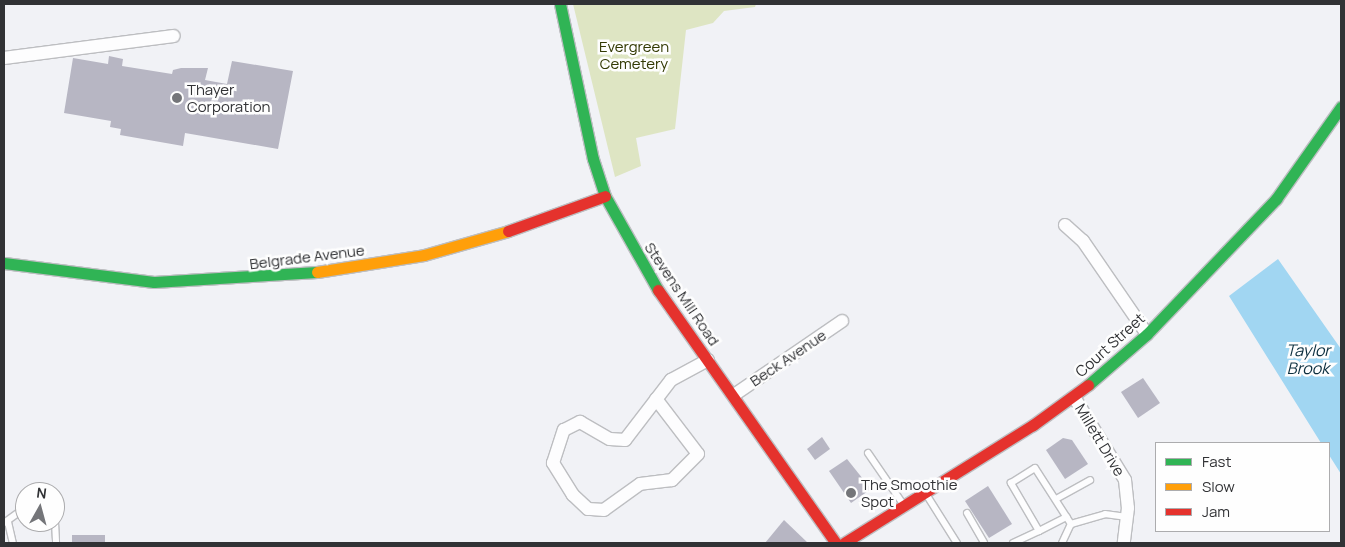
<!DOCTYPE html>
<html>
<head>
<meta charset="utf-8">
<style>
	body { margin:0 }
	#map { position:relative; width:1345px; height:547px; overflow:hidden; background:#f1f2f6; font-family:Manrope,sans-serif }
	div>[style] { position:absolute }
	.green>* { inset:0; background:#dee5c3 }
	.water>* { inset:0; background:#a1d6f2 }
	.building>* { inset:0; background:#b7b6c3 }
	.roads { filter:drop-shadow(1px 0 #bdbec1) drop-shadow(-1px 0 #bdbec1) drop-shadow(0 1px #bdbec1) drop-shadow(0 -1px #bdbec1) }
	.lane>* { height:6px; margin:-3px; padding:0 3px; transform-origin:3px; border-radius:3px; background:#fdfdfe }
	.street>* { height:12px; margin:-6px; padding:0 6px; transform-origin:6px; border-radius:6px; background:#fdfdfe }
	.fast>* { height:11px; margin:-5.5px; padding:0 5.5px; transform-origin:5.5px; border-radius:5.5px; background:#30b455 }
	.slow>* { height:11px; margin:-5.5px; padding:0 5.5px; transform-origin:5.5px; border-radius:5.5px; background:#ff9f0a }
	.jam>* { height:11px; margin:-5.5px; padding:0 5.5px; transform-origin:5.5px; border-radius:5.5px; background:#e5322d }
	.dots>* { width:14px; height:14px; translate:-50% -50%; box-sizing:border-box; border:2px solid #fefefe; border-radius:50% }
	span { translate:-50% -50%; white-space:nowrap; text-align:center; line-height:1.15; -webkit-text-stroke:5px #fefefe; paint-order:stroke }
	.park-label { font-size:15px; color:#333a04 }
	.poi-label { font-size:15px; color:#313235 }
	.left { translate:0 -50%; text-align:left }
	.street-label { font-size:15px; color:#313235 }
	.water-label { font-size:16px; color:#0a2d3d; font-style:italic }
	.frame { position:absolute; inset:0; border:5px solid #313235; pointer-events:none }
	.legend { position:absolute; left:1155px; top:442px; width:175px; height:90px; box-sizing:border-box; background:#fefefe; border:1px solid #acacae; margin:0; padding:6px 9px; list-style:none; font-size:15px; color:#313235 }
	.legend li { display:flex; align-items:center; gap:10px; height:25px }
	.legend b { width:25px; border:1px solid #acacae }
	.north { position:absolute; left:15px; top:482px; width:50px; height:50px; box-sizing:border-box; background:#fefefe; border:1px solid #acacae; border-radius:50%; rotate:7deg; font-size:14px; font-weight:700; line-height:20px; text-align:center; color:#313235 }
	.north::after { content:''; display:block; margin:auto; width:18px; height:22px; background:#747579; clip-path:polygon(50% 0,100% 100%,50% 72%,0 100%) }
</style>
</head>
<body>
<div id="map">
	<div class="green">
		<i style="clip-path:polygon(573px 4px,756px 4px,755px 7px,724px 11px,713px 23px,686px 30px,675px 129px,636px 138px,641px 166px,615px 177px)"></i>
	</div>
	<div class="water">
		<i style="clip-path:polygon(1278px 259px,1341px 349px,1341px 474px,1329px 455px,1329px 443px,1321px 443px,1229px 296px)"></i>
	</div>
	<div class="building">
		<i style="clip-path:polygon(109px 56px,123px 59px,122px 66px,172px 74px,173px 70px,181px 68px,208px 68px,205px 80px,227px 84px,232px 61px,293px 71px,278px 149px,185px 133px,183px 146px,120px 135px,121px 129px,110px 127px,111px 121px,64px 113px,73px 58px,108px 64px)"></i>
		<i style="clip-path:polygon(1143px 378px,1160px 403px,1138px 418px,1121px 392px)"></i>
		<i style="clip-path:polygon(822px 437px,830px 449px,815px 460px,807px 449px)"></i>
		<i style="clip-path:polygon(1063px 438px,1072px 440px,1088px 464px,1065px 479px,1046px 450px)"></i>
		<i style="clip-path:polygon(847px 459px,871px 489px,851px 503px,829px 471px)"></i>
		<i style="clip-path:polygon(988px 486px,1012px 524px,989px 538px,965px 501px)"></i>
		<i style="clip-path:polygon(784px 520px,808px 543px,765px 543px)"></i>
		<i style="clip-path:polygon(72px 535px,105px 535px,105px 543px,72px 543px)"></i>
	</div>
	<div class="roads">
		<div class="lane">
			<i style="left:868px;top:453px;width:62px;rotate:55.5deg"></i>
			<i style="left:926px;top:494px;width:58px;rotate:57.7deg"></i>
			<i style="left:1056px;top:499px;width:39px;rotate:-29deg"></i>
			<i style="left:967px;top:513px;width:34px;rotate:60deg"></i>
			<i style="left:8px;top:522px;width:22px;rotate:77deg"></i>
			<i style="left:55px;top:522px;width:21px;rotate:87deg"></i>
			<i style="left:4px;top:523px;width:26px;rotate:-36deg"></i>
			<i style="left:1039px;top:531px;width:31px;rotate:-27deg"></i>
			<i style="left:1013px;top:543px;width:29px;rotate:-25deg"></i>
			<i style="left:1039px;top:531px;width:56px;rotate:-120.3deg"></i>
			<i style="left:1011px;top:483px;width:28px;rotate:-32deg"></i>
			<i style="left:1035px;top:468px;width:67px;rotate:57.3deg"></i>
			<i style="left:1062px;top:543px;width:21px;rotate:-65deg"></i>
			<i style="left:1071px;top:524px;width:35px;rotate:-16deg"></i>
			<i style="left:1105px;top:514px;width:22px;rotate:8deg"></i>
		</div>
		<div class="street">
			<i style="left:4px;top:58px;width:171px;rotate:-7.4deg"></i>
			<i style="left:1065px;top:225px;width:24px;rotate:42deg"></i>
			<i style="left:1083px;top:241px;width:113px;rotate:55.5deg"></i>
			<i style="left:734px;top:395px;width:131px;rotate:-34.4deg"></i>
			<i style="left:1074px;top:397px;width:97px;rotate:58.4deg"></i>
			<i style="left:1125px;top:480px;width:28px;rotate:84deg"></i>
			<i style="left:1128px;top:508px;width:35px;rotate:97deg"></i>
			<i style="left:656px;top:399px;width:69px;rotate:52.6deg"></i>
			<i style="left:698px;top:454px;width:37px;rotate:135deg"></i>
			<i style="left:672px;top:480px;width:32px;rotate:173deg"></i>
			<i style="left:640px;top:484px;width:44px;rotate:144.2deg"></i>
			<i style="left:604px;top:510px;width:16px;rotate:-176deg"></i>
			<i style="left:588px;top:509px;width:21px;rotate:-137deg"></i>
			<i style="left:573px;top:495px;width:38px;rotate:-122deg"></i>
			<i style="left:553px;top:463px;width:35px;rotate:-72deg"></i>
			<i style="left:564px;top:430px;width:18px;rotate:-27deg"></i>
			<i style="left:580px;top:422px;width:34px;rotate:30deg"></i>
			<i style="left:610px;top:439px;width:15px;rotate:4deg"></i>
			<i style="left:625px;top:440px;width:76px;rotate:-52.5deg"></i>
			<i style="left:671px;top:380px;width:42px;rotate:-28.4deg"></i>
		</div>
		<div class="fast">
			<i style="left:560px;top:4px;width:158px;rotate:78deg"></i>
			<i style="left:593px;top:159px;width:39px;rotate:72deg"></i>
			<i style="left:605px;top:196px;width:108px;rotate:60.6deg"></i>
			<i style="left:4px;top:263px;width:151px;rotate:7.2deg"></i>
			<i style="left:154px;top:282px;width:163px;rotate:-3.5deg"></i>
			<i style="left:1088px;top:385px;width:78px;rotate:-40.8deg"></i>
			<i style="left:1147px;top:334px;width:187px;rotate:-46.3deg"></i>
			<i style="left:1276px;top:199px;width:113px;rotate:-54.8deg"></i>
		</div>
		<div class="slow">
			<i style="left:317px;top:272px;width:108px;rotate:-9deg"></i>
			<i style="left:424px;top:255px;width:87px;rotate:-15.9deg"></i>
		</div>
		<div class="jam">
			<i style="left:508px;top:231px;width:103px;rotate:-19.8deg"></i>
			<i style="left:658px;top:290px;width:309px;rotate:54.9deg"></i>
			<i style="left:844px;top:543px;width:223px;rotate:-32deg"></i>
			<i style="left:1033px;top:425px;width:68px;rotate:-36deg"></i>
		</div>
	</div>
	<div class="dots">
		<i style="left:177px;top:98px;background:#747579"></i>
		<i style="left:851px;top:493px;background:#747579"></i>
	</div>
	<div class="park-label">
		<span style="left:634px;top:55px">Evergreen<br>Cemetery</span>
	</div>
	<div class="poi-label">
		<span class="left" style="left:187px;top:98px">Thayer<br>Corporation</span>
		<span class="left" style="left:861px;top:493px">The Smoothie<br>Spot</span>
	</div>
	<div class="street-label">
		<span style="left:307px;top:257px;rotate:-7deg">Belgrade Avenue</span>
		<span style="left:682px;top:294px;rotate:56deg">Stevens Mill Road</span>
		<span style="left:1110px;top:345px;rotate:-42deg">Court Street</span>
		<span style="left:788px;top:358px;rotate:-34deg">Beck Avenue</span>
		<span style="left:1100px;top:440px;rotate:59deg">Millett Drive</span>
	</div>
	<div class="water-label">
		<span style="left:1308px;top:359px">Taylor<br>Brook</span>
	</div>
	<div class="frame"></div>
	<ul class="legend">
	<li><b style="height:6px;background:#30b455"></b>Fast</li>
	<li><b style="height:6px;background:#ff9f0a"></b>Slow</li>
	<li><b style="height:6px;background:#e5322d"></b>Jam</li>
	</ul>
	<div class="north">N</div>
</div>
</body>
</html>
